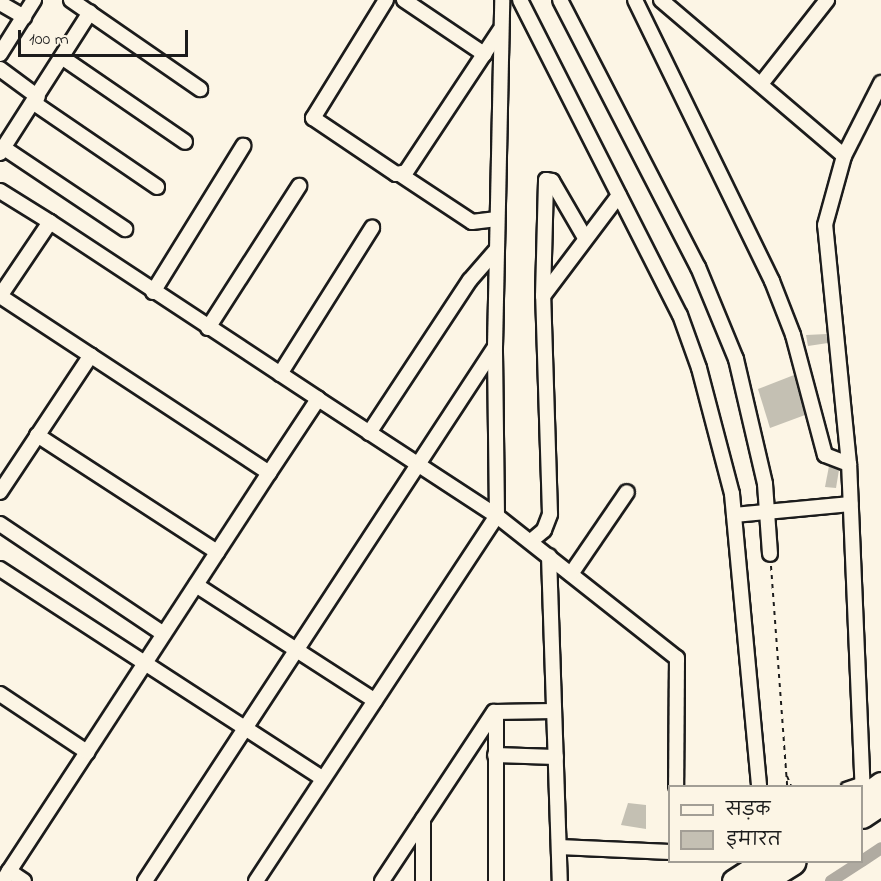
<!DOCTYPE html>
<html>
<head>
<meta charset="utf-8">
<style>
	body { margin:0 }
	#map { position:relative; width:881px; height:881px; overflow:hidden; background:#fcf5e5; font-family:"Indie Flower","Playpen Sans Deva",sans-serif }
	div>[style] { position:absolute }
	.canal>* { height:12px; margin:-6px; padding:0 6px; transform-origin:6px; border-radius:6px; background:#b0aba1 }
	.building>* { inset:0; background:#c4c0b3 }
	.path>* { height:2px; margin-top:-1px; transform-origin:0; background:repeating-linear-gradient(90deg,#1c1c1c 0 4.5px,transparent 0 9px) }
	.roads { filter:drop-shadow(2px 0 #1c1c1c) drop-shadow(-2px 0 #1c1c1c) drop-shadow(0 2px #1c1c1c) drop-shadow(0 -2px #1c1c1c) }
	.lane>* { height:7px; margin:-3.5px; padding:0 3.5px; transform-origin:3.5px; border-radius:3.5px; background:#fcf5e5 }
	.street>* { height:14px; margin:-7px; padding:0 7px; transform-origin:7px; border-radius:7px; background:#fcf5e5 }
	.secondary>* { height:20px; margin:-10px; padding:0 10px; transform-origin:10px; border-radius:10px; background:#fcf5e5 }
	.highway>* { height:26px; margin:-13px; padding:0 13px; transform-origin:13px; border-radius:13px; background:#fcf5e5 }
	span { translate:-50% -50%; white-space:nowrap; text-align:center; line-height:1.15; -webkit-text-stroke:5px #fcf5e5; paint-order:stroke }
	.legend { position:absolute; left:668px; top:785px; width:195px; height:78px; box-sizing:border-box; background:#fcf5e5; border:2px solid #a29e95; margin:0; padding:8px 10px; list-style:none; font-size:18px; color:#1c1c1c }
	.legend li { display:flex; align-items:center; gap:12px; height:30px }
	.legend b { width:30px; border:2px solid #a29e95 }
	.scale { position:absolute; left:18px; top:30px; width:170px; height:27px; box-sizing:border-box; border:3px solid #1c1c1c; border-top:0; padding-left:8px; font-size:18px; line-height:21px; white-space:nowrap; color:#1c1c1c; -webkit-text-stroke:4px #fcf5e5; paint-order:stroke }
</style>
</head>
<body>
<div id="map">
	<div class="canal">
		<i style="left:862px;top:861px;width:23px;rotate:-34deg"></i>
		<i style="left:831px;top:881px;width:35px;rotate:-33deg"></i>
	</div>
	<div class="building">
		<i style="clip-path:polygon(827px 334px,828px 343px,808px 346px,806px 335px)"></i>
		<i style="clip-path:polygon(794px 375px,805px 415px,770px 428px,758px 389px)"></i>
		<i style="clip-path:polygon(829px 466px,839px 470px,836px 488px,825px 487px)"></i>
		<i style="clip-path:polygon(628px 803px,646px 805px,646px 829px,621px 825px)"></i>
	</div>
	<div class="path">
		<i style="left:771px;top:566px;width:221px;rotate:85.8deg"></i>
		<i style="left:787px;top:776px;width:11px;rotate:68deg"></i>
	</div>
	<div class="roads">
		<div class="lane">
			<i style="left:845px;top:786px;width:18px;rotate:-19deg"></i>
		</div>
		<div class="street">
			<i style="left:71px;top:0;width:157px;rotate:34.6deg"></i>
			<i style="left:386px;top:0;width:139px;rotate:121.7deg"></i>
			<i style="left:313px;top:118px;width:100px;rotate:34deg"></i>
			<i style="left:396px;top:174px;width:10px;rotate:-11deg"></i>
			<i style="left:406px;top:172px;width:170px;rotate:-56.5deg"></i>
			<i style="left:404px;top:0;width:97px;rotate:34deg"></i>
			<i style="left:520px;top:0;width:353px;rotate:63.1deg"></i>
			<i style="left:680px;top:315px;width:56px;rotate:70.3deg"></i>
			<i style="left:699px;top:368px;width:130px;rotate:75.3deg"></i>
			<i style="left:732px;top:494px;width:293px;rotate:84.7deg"></i>
			<i style="left:560px;top:0;width:301px;rotate:62.7deg"></i>
			<i style="left:698px;top:267px;width:100px;rotate:67.6deg"></i>
			<i style="left:736px;top:359px;width:128px;rotate:76.9deg"></i>
			<i style="left:765px;top:484px;width:70px;rotate:85.9deg"></i>
			<i style="left:635px;top:0;width:313px;rotate:64deg"></i>
			<i style="left:772px;top:281px;width:58px;rotate:68.7deg"></i>
			<i style="left:793px;top:335px;width:124px;rotate:75.1deg"></i>
			<i style="left:825px;top:455px;width:26px;rotate:21deg"></i>
			<i style="left:661px;top:0;width:240px;rotate:40.4deg"></i>
			<i style="left:0;top:3px;width:28px;rotate:30deg"></i>
			<i style="left:0;top:54px;width:64px;rotate:-57.8deg"></i>
			<i style="left:63px;top:58px;width:148px;rotate:34.5deg"></i>
			<i style="left:0;top:69px;width:47px;rotate:36.4deg"></i>
			<i style="left:761px;top:84px;width:107px;rotate:-51.8deg"></i>
			<i style="left:34px;top:103px;width:149px;rotate:34.3deg"></i>
			<i style="left:4px;top:148px;width:146px;rotate:33.8deg"></i>
			<i style="left:0;top:153px;width:167px;rotate:-57.4deg"></i>
			<i style="left:401px;top:175px;width:85px;rotate:33.5deg"></i>
			<i style="left:472px;top:222px;width:25px;rotate:-7deg"></i>
			<i style="left:0;top:191px;width:59px;rotate:31.8deg"></i>
			<i style="left:50px;top:222px;width:89px;rotate:124deg"></i>
			<i style="left:50px;top:222px;width:321px;rotate:33.4deg"></i>
			<i style="left:153px;top:292px;width:172px;rotate:-58.3deg"></i>
			<i style="left:0;top:296px;width:322px;rotate:33.3deg"></i>
			<i style="left:269px;top:473px;width:89px;rotate:-56.5deg"></i>
			<i style="left:318px;top:399px;width:214px;rotate:33.2deg"></i>
			<i style="left:497px;top:516px;width:229px;rotate:38.3deg"></i>
			<i style="left:677px;top:658px;width:128px;rotate:90.4deg"></i>
			<i style="left:543px;top:296px;width:126px;rotate:-53deg"></i>
			<i style="left:208px;top:328px;width:169px;rotate:-57.3deg"></i>
			<i style="left:280px;top:374px;width:173px;rotate:-57.8deg"></i>
			<i style="left:369px;top:433px;width:183px;rotate:-56.6deg"></i>
			<i style="left:470px;top:280px;width:40px;rotate:-49deg"></i>
			<i style="left:37px;top:435px;width:215px;rotate:33deg"></i>
			<i style="left:0;top:492px;width:164px;rotate:-56.4deg"></i>
			<i style="left:734px;top:515px;width:117px;rotate:-5.4deg"></i>
			<i style="left:0;top:524px;width:197px;rotate:33.9deg"></i>
			<i style="left:531px;top:541px;width:17px;rotate:-40deg"></i>
			<i style="left:544px;top:530px;width:17px;rotate:-69deg"></i>
			<i style="left:550px;top:514px;width:218px;rotate:-91.8deg"></i>
			<i style="left:543px;top:296px;width:116px;rotate:-88.5deg"></i>
			<i style="left:546px;top:180px;width:6px;rotate:9deg"></i>
			<i style="left:552px;top:181px;width:66px;rotate:59.9deg"></i>
			<i style="left:549px;top:556px;width:325px;rotate:88.1deg"></i>
			<i style="left:0;top:569px;width:385px;rotate:33deg"></i>
			<i style="left:571px;top:574px;width:99px;rotate:-55.7deg"></i>
			<i style="left:196px;top:585px;width:213px;rotate:32.9deg"></i>
			<i style="left:0;top:694px;width:105px;rotate:33.7deg"></i>
			<i style="left:87px;top:752px;width:142px;rotate:123.2deg"></i>
			<i style="left:87px;top:752px;width:333px;rotate:-56.9deg"></i>
			<i style="left:495px;top:755px;width:61px;rotate:1.9deg"></i>
			<i style="left:863px;top:796px;width:332px;rotate:-92.4deg"></i>
			<i style="left:849px;top:464px;width:240px;rotate:-95.7deg"></i>
			<i style="left:825px;top:225px;width:72px;rotate:-74.6deg"></i>
			<i style="left:844px;top:156px;width:82px;rotate:-63.1deg"></i>
			<i style="left:423px;top:819px;width:62px;rotate:90deg"></i>
			<i style="left:559px;top:847px;width:111px;rotate:2.6deg"></i>
			<i style="left:3px;top:881px;width:12px;rotate:-59deg"></i>
			<i style="left:9px;top:871px;width:18px;rotate:34deg"></i>
			<i style="left:145px;top:881px;width:638px;rotate:-56.76deg"></i>
			<i style="left:256px;top:881px;width:437px;rotate:-56.6deg"></i>
			<i style="left:497px;top:516px;width:169px;rotate:-90.7deg"></i>
			<i style="left:495px;top:347px;width:347px;rotate:-88.8deg"></i>
			<i style="left:382px;top:881px;width:203px;rotate:-56.5deg"></i>
			<i style="left:494px;top:712px;width:60px;rotate:-1deg"></i>
			<i style="left:496px;top:881px;width:169px;rotate:-90deg"></i>
		</div>
		<div class="secondary">
			<i style="left:862px;top:797px;width:24px;rotate:-36deg"></i>
			<i style="left:733px;top:881px;width:35px;rotate:-33deg"></i>
		</div>
		<div class="highway">
			<i style="left:862px;top:815px;width:23px;rotate:-34deg"></i>
			<i style="left:762px;top:881px;width:36px;rotate:-32deg"></i>
		</div>
	</div>
	<ul class="legend">
	<li><b style="height:8px;background:#fcf5e5"></b>सड़क</li>
	<li><b style="height:16px;background:#c4c0b3"></b>इमारत</li>
	</ul>
	<div class="scale">100 m</div>
</div>
</body>
</html>
